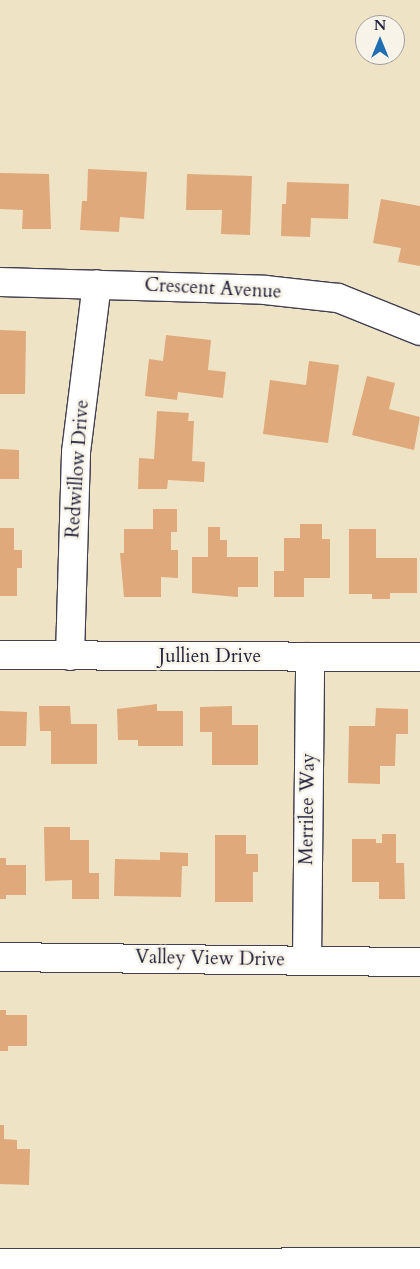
<!DOCTYPE html>
<html>
<head>
<meta charset="utf-8">
<style>
	body { margin:0 }
	#map { position:relative; width:420px; height:1269px; overflow:hidden; background:#efe3c5; font-family:Cardo,serif }
	div>[style] { position:absolute }
	.building>* { inset:0; background:#dfa97b }
	.roads { filter:drop-shadow(1px 0 #413f50) drop-shadow(-1px 0 #413f50) drop-shadow(0 1px #413f50) drop-shadow(0 -1px #413f50) }
	.minor>* { height:28px; margin:-14px; padding:0 14px; transform-origin:14px; border-radius:14px; background:#fff }
	span { translate:-50% -50%; white-space:nowrap; text-align:center; line-height:1.15; -webkit-text-stroke:5px #f7f3e8; paint-order:stroke }
	.street-label { font-size:19px; color:#22223b }
	.north { position:absolute; left:355px; top:15px; width:50px; height:50px; box-sizing:border-box; background:#f7f3e8; border:1px solid #a29fa3; border-radius:50%; rotate:0deg; font-size:14px; font-weight:700; line-height:20px; text-align:center; color:#22223b }
	.north::after { content:''; display:block; margin:auto; width:18px; height:22px; background:#1f6fb2; clip-path:polygon(50% 0,100% 100%,50% 72%,0 100%) }
</style>
</head>
<body>
<div id="map">
	<div class="building">
		<i style="clip-path:polygon(88px 169px,147px 172px,144px 219px,120px 217px,119px 232px,80px 230px,82px 201px,87px 201px)"></i>
		<i style="clip-path:polygon(0 173px,49px 174px,51px 229px,22px 229px,23px 210px,0 209px)"></i>
		<i style="clip-path:polygon(187px 174px,252px 176px,250px 235px,221px 234px,222px 210px,186px 210px)"></i>
		<i style="clip-path:polygon(287px 182px,349px 184px,348px 219px,311px 218px,310px 237px,281px 236px,282px 204px,286px 204px)"></i>
		<i style="clip-path:polygon(381px 199px,420px 206px,420px 266px,398px 262px,401px 248px,373px 243px)"></i>
		<i style="clip-path:polygon(0 330px,26px 331px,25px 394px,0 394px)"></i>
		<i style="clip-path:polygon(166px 335px,211px 340px,208px 370px,226px 372px,223px 398px,178px 392px,177px 400px,145px 396px,149px 359px,163px 361px)"></i>
		<i style="clip-path:polygon(309px 361px,339px 365px,328px 443px,263px 434px,270px 380px,306px 385px)"></i>
		<i style="clip-path:polygon(367px 376px,395px 383px,389px 409px,420px 417px,414px 450px,352px 435px)"></i>
		<i style="clip-path:polygon(157px 411px,189px 413px,188px 421px,194px 421px,192px 461px,205px 462px,204px 482px,168px 480px,167px 489px,138px 489px,139px 458px,154px 459px)"></i>
		<i style="clip-path:polygon(0 449px,19px 450px,19px 479px,0 479px)"></i>
		<i style="clip-path:polygon(153px 509px,177px 509px,177px 532px,171px 532px,171px 550px,178px 550px,178px 578px,161px 577px,161px 597px,124px 597px,120px 553px,124px 553px,124px 529px,153px 529px)"></i>
		<i style="clip-path:polygon(300px 524px,322px 524px,322px 539px,330px 539px,330px 578px,304px 578px,304px 597px,274px 597px,274px 571px,284px 571px,284px 538px,300px 538px)"></i>
		<i style="clip-path:polygon(208px 527px,220px 527px,220px 540px,227px 540px,227px 557px,258px 557px,258px 587px,238px 587px,238px 597px,192px 593px,192px 557px,208px 557px)"></i>
		<i style="clip-path:polygon(0 528px,14px 528px,14px 550px,22px 550px,22px 568px,17px 568px,17px 596px,0 596px)"></i>
		<i style="clip-path:polygon(349px 529px,376px 529px,376px 558px,417px 558px,417px 593px,390px 593px,390px 599px,372px 599px,372px 594px,349px 594px)"></i>
		<i style="clip-path:polygon(157px 704px,157px 711px,183px 711px,183px 746px,138px 746px,138px 740px,118px 740px,117px 709px)"></i>
		<i style="clip-path:polygon(39px 706px,70px 706px,71px 724px,97px 724px,97px 764px,51px 764px,51px 731px,40px 731px)"></i>
		<i style="clip-path:polygon(232px 706px,232px 725px,258px 725px,258px 765px,212px 765px,212px 732px,200px 732px,200px 707px)"></i>
		<i style="clip-path:polygon(376px 708px,408px 709px,408px 734px,396px 734px,395px 766px,380px 766px,380px 784px,348px 783px,349px 726px,375px 726px)"></i>
		<i style="clip-path:polygon(0 711px,27px 712px,26px 746px,0 746px)"></i>
		<i style="clip-path:polygon(44px 827px,70px 827px,70px 840px,89px 840px,89px 873px,99px 873px,99px 899px,72px 899px,72px 880px,45px 881px)"></i>
		<i style="clip-path:polygon(382px 834px,396px 834px,396px 863px,404px 863px,405px 899px,379px 899px,379px 882px,352px 882px,352px 839px,376px 839px,376px 843px,382px 843px)"></i>
		<i style="clip-path:polygon(215px 835px,246px 835px,246px 854px,258px 854px,258px 872px,253px 872px,253px 902px,215px 902px)"></i>
		<i style="clip-path:polygon(160px 852px,188px 853px,188px 866px,182px 866px,181px 897px,114px 896px,115px 859px,160px 860px)"></i>
		<i style="clip-path:polygon(0 858px,6px 858px,6px 865px,26px 865px,26px 895px,6px 895px,6px 899px,0 899px)"></i>
		<i style="clip-path:polygon(0 1010px,6px 1010px,6px 1015px,27px 1015px,27px 1046px,8px 1046px,8px 1051px,0 1051px)"></i>
		<i style="clip-path:polygon(0 1125px,4px 1125px,4px 1139px,17px 1140px,17px 1149px,30px 1149px,29px 1185px,0 1184px)"></i>
	</div>
	<div class="roads">
		<div class="minor">
			<i style="left:0;top:282px;width:265px;rotate:1.7deg"></i>
			<i style="left:265px;top:290px;width:73px;rotate:6.3deg"></i>
			<i style="left:338px;top:298px;width:88px;rotate:21.9deg"></i>
			<i style="left:0;top:655px;width:420px;rotate:0.3deg"></i>
			<i style="left:70px;top:656px;width:204px;rotate:-88.3deg"></i>
			<i style="left:76px;top:452px;width:169px;rotate:-82.9deg"></i>
			<i style="left:0;top:957px;width:420px;rotate:0.7deg"></i>
			<i style="left:307px;top:960px;width:303px;rotate:-89.4deg"></i>
			<i style="left:0;top:1263px;width:420px;rotate:-0.1deg"></i>
		</div>
	</div>
	<div class="street-label">
		<span style="left:213px;top:289px;rotate:3deg">Crescent Avenue</span>
		<span style="left:78px;top:469px;rotate:-86deg">Redwillow Drive</span>
		<span style="left:210px;top:657px">Jullien Drive</span>
		<span style="left:308px;top:809px;rotate:-89deg">Merrilee Way</span>
		<span style="left:210px;top:959px;rotate:1deg">Valley View Drive</span>
	</div>
	<div class="north">N</div>
</div>
</body>
</html>
